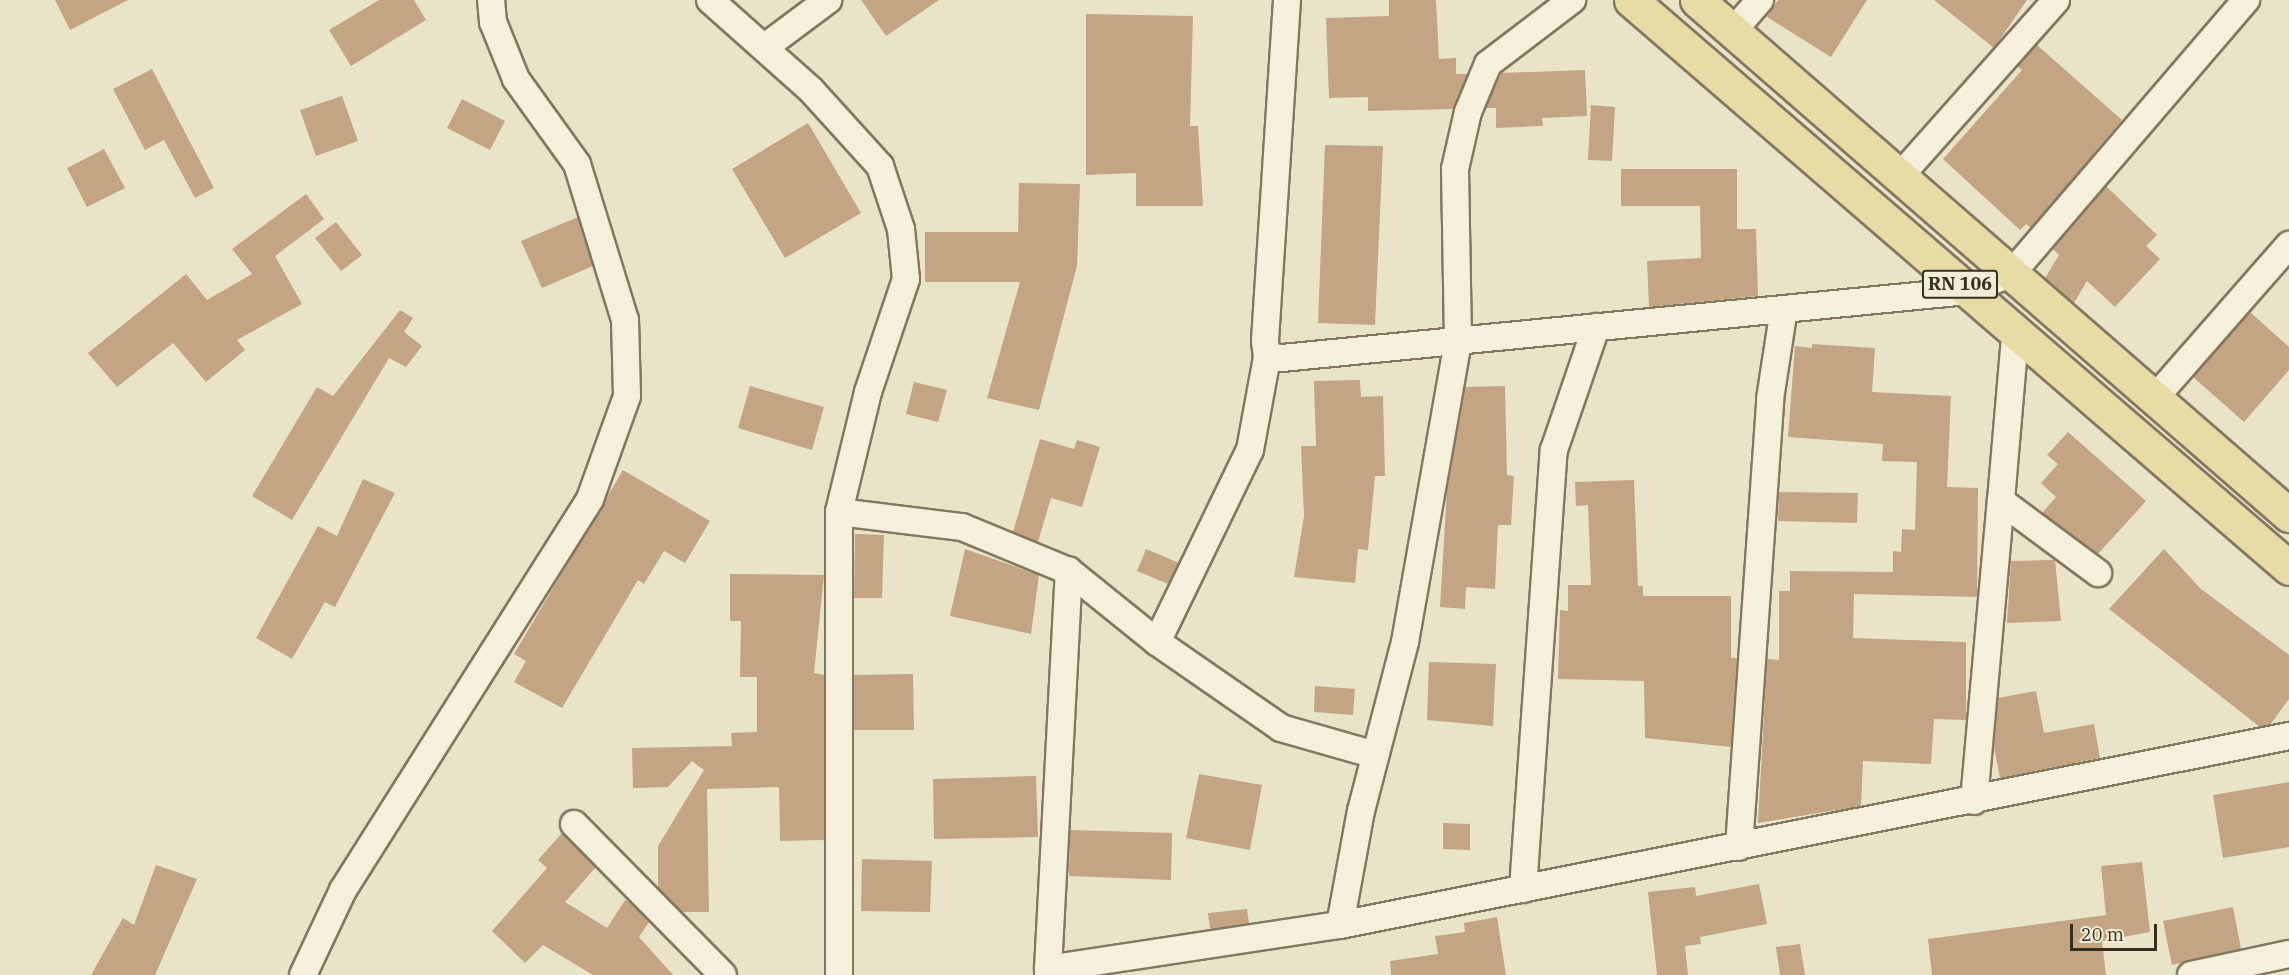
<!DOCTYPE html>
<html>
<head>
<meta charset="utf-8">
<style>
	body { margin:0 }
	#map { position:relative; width:2289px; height:975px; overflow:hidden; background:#e9e4c8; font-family:"IBM Plex Serif",serif }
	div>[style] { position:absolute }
	.building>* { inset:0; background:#c3a583 }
	.roads { filter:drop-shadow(2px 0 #83775f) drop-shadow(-2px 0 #83775f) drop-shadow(0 2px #83775f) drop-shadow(0 -2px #83775f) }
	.minor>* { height:26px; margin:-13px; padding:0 13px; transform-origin:13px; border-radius:13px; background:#f5f0db }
	.primary>* { height:33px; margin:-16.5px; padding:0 16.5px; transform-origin:16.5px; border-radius:16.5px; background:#e8dba5 }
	span { translate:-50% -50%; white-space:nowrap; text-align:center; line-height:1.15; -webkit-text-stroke:4.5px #f2edd7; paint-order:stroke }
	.shield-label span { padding:2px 4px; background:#f2edd7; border:2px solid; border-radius:4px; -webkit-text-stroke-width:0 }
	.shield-label { font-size:18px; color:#362e21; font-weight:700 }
	.scale { position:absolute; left:2070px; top:924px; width:87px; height:27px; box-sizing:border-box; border:3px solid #362e21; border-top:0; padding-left:8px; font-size:18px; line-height:21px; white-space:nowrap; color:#362e21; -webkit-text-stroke:4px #f2edd7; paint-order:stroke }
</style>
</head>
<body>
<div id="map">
	<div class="building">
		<i style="clip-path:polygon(55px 0,128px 0,70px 30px)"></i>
		<i style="clip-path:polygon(379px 0,414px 0,426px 20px,351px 66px,329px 30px)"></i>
		<i style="clip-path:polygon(861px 0,939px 0,886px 36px)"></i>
		<i style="clip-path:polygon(1389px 0,1436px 0,1439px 59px,1456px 58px,1456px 74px,1468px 74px,1453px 109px,1368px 111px,1368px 97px,1329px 98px,1326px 18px,1389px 16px)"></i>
		<i style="clip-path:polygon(1778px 0,1867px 0,1831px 57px,1767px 17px)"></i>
		<i style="clip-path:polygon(1934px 0,2027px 0,1994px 48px)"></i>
		<i style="clip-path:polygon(1086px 14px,1193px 16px,1190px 126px,1198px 126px,1203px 206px,1136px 206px,1136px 173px,1086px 175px)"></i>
		<i style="clip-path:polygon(2037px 45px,2122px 120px,2031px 228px,2026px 224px,2020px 230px,1943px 159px,2022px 70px,2017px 66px)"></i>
		<i style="clip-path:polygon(152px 69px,214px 188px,195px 198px,164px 140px,145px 150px,113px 89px)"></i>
		<i style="clip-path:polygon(1585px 70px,1587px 116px,1542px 118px,1543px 126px,1496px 128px,1496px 108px,1486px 108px,1501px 73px)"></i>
		<i style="clip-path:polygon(342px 96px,358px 141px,316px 156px,300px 110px)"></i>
		<i style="clip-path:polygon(462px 99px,505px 121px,490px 150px,447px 128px)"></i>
		<i style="clip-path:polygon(1591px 105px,1615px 107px,1612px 161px,1588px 160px)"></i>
		<i style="clip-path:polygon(808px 123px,861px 213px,785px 258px,732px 169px)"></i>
		<i style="clip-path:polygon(1325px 145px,1383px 146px,1375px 325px,1318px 323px)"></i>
		<i style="clip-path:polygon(104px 149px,125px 188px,87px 207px,67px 168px)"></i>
		<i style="clip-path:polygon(1621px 169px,1737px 169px,1737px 229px,1756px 229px,1758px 296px,1649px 307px,1647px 261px,1701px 258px,1700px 206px,1621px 206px)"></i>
		<i style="clip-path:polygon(1019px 183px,1080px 184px,1077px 266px,1039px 410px,987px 398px,1020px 282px,925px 282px,925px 232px,1018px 232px)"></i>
		<i style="clip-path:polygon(2106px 186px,2157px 235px,2146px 246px,2160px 259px,2115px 307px,2087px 281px,2074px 303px,2045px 278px,2059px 255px,2053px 249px)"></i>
		<i style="clip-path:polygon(306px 194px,324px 219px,275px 256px,302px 304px,237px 340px,245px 350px,206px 382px,173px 343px,117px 387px,88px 353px,186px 274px,207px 300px,252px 274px,232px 249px)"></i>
		<i style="clip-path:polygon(578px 217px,593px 266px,542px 288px,521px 241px)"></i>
		<i style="clip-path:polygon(336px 222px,362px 255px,341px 271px,315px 238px)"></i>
		<i style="clip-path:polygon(400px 310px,413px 318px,404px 332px,422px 346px,406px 367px,389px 358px,292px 520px,252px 496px,317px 387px,333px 396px)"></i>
		<i style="clip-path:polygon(2250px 312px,2289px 347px,2289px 370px,2244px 422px,2193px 377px)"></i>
		<i style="clip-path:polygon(1812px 344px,1875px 348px,1872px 392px,1951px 396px,1947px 487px,1978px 488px,1977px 597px,1854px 594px,1853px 638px,1966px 642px,1966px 720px,1934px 719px,1931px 764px,1863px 761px,1861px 806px,1758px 823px,1767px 659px,1779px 660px,1779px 591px,1790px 591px,1790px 571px,1893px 572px,1893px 551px,1901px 552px,1902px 529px,1915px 530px,1917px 462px,1882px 461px,1883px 444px,1788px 437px,1795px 346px,1812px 348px)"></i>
		<i style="clip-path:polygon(1360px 380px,1361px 397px,1383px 396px,1385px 476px,1375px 476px,1368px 550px,1358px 549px,1355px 583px,1294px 577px,1304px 516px,1301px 446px,1316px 446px,1314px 381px)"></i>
		<i style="clip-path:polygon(914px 382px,947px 390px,938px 422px,906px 414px)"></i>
		<i style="clip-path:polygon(750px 386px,824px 407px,812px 450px,738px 428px)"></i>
		<i style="clip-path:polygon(1505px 386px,1507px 475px,1514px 476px,1511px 525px,1498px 525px,1495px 589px,1466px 587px,1465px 609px,1440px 607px,1447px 491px,1465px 387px)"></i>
		<i style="clip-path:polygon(2068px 432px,2146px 501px,2098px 554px,2042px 513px,2056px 497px,2041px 483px,2058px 464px,2047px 455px)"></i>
		<i style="clip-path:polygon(1040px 439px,1074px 449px,1077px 440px,1100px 447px,1082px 507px,1051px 498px,1038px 542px,1013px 532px)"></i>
		<i style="clip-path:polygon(623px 470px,710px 521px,685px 563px,664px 551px,644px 584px,638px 580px,562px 708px,514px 682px,526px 661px,514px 654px)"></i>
		<i style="clip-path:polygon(363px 479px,395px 493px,335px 607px,325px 602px,292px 659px,256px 638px,318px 526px,337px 536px)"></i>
		<i style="clip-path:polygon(1634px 480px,1638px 586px,1643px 586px,1643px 596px,1731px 596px,1731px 658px,1737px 658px,1731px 747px,1645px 738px,1644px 681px,1558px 679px,1560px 610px,1568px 611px,1568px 585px,1591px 585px,1588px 505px,1576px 506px,1575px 482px)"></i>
		<i style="clip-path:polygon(1779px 492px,1858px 493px,1857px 523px,1778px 521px)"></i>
		<i style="clip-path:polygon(855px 534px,884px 535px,882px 598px,854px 598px)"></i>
		<i style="clip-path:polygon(965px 549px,1039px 575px,1031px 634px,950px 616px)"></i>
		<i style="clip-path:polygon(1146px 549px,1179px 563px,1168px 584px,1137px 571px)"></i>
		<i style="clip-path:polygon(2164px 549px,2200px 588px,2289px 655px,2289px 699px,2270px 725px,2260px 727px,2109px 609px)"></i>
		<i style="clip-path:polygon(2055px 560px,2061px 621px,2007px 623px,2011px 561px)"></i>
		<i style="clip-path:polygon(730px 574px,824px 575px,814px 673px,824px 675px,824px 840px,780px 841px,779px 787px,707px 789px,709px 912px,682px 912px,658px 888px,658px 846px,704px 770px,692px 761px,668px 787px,633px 788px,632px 748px,732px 746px,731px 733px,757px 732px,757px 677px,740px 677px,741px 621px,730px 621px)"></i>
		<i style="clip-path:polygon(1429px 662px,1496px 664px,1493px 726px,1427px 720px)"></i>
		<i style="clip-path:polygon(913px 674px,914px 730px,854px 730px,854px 675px)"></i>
		<i style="clip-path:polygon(1315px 686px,1355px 689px,1353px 715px,1314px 712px)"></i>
		<i style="clip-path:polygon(2036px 691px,2044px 733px,2094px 724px,2100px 758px,2000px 778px,1994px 747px,1998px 698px)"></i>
		<i style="clip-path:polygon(1199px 774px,1262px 785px,1250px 850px,1186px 838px)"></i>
		<i style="clip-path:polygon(1036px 776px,1038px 837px,934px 839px,933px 779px)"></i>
		<i style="clip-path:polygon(2289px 782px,2289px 847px,2223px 858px,2213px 795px)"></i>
		<i style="clip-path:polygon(1443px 823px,1470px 824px,1470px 850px,1443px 849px)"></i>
		<i style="clip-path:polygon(1070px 830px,1172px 833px,1171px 880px,1069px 876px)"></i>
		<i style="clip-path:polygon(562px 833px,596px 867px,565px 902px,607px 928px,625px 900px,631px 903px,649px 922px,639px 937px,673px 975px,593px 975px,543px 945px,525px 963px,492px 931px,547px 868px,538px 860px)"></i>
		<i style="clip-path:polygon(862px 859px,932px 861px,930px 912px,861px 911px)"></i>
		<i style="clip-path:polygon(2142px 862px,2150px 932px,2102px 941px,2106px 975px,1932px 975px,1928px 939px,2106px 915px,2101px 866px)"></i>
		<i style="clip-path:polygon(156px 865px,197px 879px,155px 975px,91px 975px,123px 918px,134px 925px)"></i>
		<i style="clip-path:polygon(1759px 884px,1767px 924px,1700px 937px,1701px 944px,1685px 946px,1688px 975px,1657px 975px,1648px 892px,1695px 887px,1696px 896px)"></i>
		<i style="clip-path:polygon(2233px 907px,2241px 949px,2172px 965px,2163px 921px)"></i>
		<i style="clip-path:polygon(1247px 909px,1249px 924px,1210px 929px,1208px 913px)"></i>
		<i style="clip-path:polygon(1497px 917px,1506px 975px,1391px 975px,1390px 961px,1438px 954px,1435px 936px,1465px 932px,1464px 923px)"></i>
		<i style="clip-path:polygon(1800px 944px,1805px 975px,1780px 975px,1776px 947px)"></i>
	</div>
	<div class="roads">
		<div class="minor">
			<i style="left:710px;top:0;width:135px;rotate:41.7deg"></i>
			<i style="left:811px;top:90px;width:103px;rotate:47.8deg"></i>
			<i style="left:880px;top:166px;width:66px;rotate:71.6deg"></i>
			<i style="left:901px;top:229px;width:50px;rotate:84.3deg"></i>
			<i style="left:906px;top:279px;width:119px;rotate:108.6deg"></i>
			<i style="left:868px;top:392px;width:123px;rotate:103.6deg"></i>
			<i style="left:839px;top:512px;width:463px;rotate:90deg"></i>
			<i style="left:1287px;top:0;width:342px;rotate:93.7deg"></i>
			<i style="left:1265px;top:341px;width:16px;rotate:83deg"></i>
			<i style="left:1267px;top:357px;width:15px;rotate:4deg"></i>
			<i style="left:1282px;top:358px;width:689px;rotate:-5.58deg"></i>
			<i style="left:1968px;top:291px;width:48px;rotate:-22.2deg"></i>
			<i style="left:2012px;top:273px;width:360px;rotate:-49.4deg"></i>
			<i style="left:1733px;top:31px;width:41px;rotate:-48.9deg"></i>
			<i style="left:765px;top:47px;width:79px;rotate:-36.7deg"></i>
			<i style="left:1900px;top:176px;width:235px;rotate:-48.4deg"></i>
			<i style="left:2015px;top:337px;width:165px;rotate:94.9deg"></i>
			<i style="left:2001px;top:501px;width:121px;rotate:36.6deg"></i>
			<i style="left:2154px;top:399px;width:205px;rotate:-48.8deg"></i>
			<i style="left:839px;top:512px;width:124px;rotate:7deg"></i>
			<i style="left:962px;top:527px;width:116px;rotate:22.4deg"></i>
			<i style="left:1069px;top:571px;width:113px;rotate:38.9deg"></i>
			<i style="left:1157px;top:642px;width:151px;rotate:34.7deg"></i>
			<i style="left:1281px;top:728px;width:98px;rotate:16deg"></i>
			<i style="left:1157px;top:642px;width:213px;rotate:-64.2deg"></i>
			<i style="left:1250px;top:450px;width:95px;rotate:-79.6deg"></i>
			<i style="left:1974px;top:801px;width:301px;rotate:-84.9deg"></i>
			<i style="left:574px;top:824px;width:212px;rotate:45.4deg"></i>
			<i style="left:1739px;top:847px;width:449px;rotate:-86deg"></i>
			<i style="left:1770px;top:399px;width:91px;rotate:-81.2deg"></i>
			<i style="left:1523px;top:889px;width:440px;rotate:-86deg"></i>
			<i style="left:1554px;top:450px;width:130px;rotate:-71.1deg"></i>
			<i style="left:1340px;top:925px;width:116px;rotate:-79.6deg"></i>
			<i style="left:1361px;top:811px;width:175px;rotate:-75.4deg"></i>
			<i style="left:1405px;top:642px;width:306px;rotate:-80deg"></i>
			<i style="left:1458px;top:341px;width:172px;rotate:-91deg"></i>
			<i style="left:1455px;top:169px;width:58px;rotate:-77.2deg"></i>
			<i style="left:1468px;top:112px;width:52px;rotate:-67.4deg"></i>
			<i style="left:1488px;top:64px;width:106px;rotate:-37.3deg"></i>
			<i style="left:1048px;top:969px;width:399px;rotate:-87deg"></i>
			<i style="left:303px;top:975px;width:94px;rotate:-64.8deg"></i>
			<i style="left:343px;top:890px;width:462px;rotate:-57.7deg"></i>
			<i style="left:590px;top:499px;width:109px;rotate:-70.2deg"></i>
			<i style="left:627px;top:396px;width:76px;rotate:-91.5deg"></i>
			<i style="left:625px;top:320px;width:163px;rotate:-107.1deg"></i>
			<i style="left:577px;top:164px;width:105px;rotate:-125.7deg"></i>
			<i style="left:516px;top:79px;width:61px;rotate:-112deg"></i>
			<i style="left:493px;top:22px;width:22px;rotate:-95deg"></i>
			<i style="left:1048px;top:975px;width:6px;rotate:-90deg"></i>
			<i style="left:1048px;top:969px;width:295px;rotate:-8.6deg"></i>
			<i style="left:1340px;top:925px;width:968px;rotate:-11.26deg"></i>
			<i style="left:2191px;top:975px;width:100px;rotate:-12.1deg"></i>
		</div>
		<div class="primary">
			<i style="left:1631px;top:0;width:869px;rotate:40.8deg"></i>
			<i style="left:1697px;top:0;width:785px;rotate:41.02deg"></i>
		</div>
	</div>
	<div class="shield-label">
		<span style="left:1960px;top:284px">RN 106</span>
	</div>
	<div class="scale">20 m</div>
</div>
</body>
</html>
